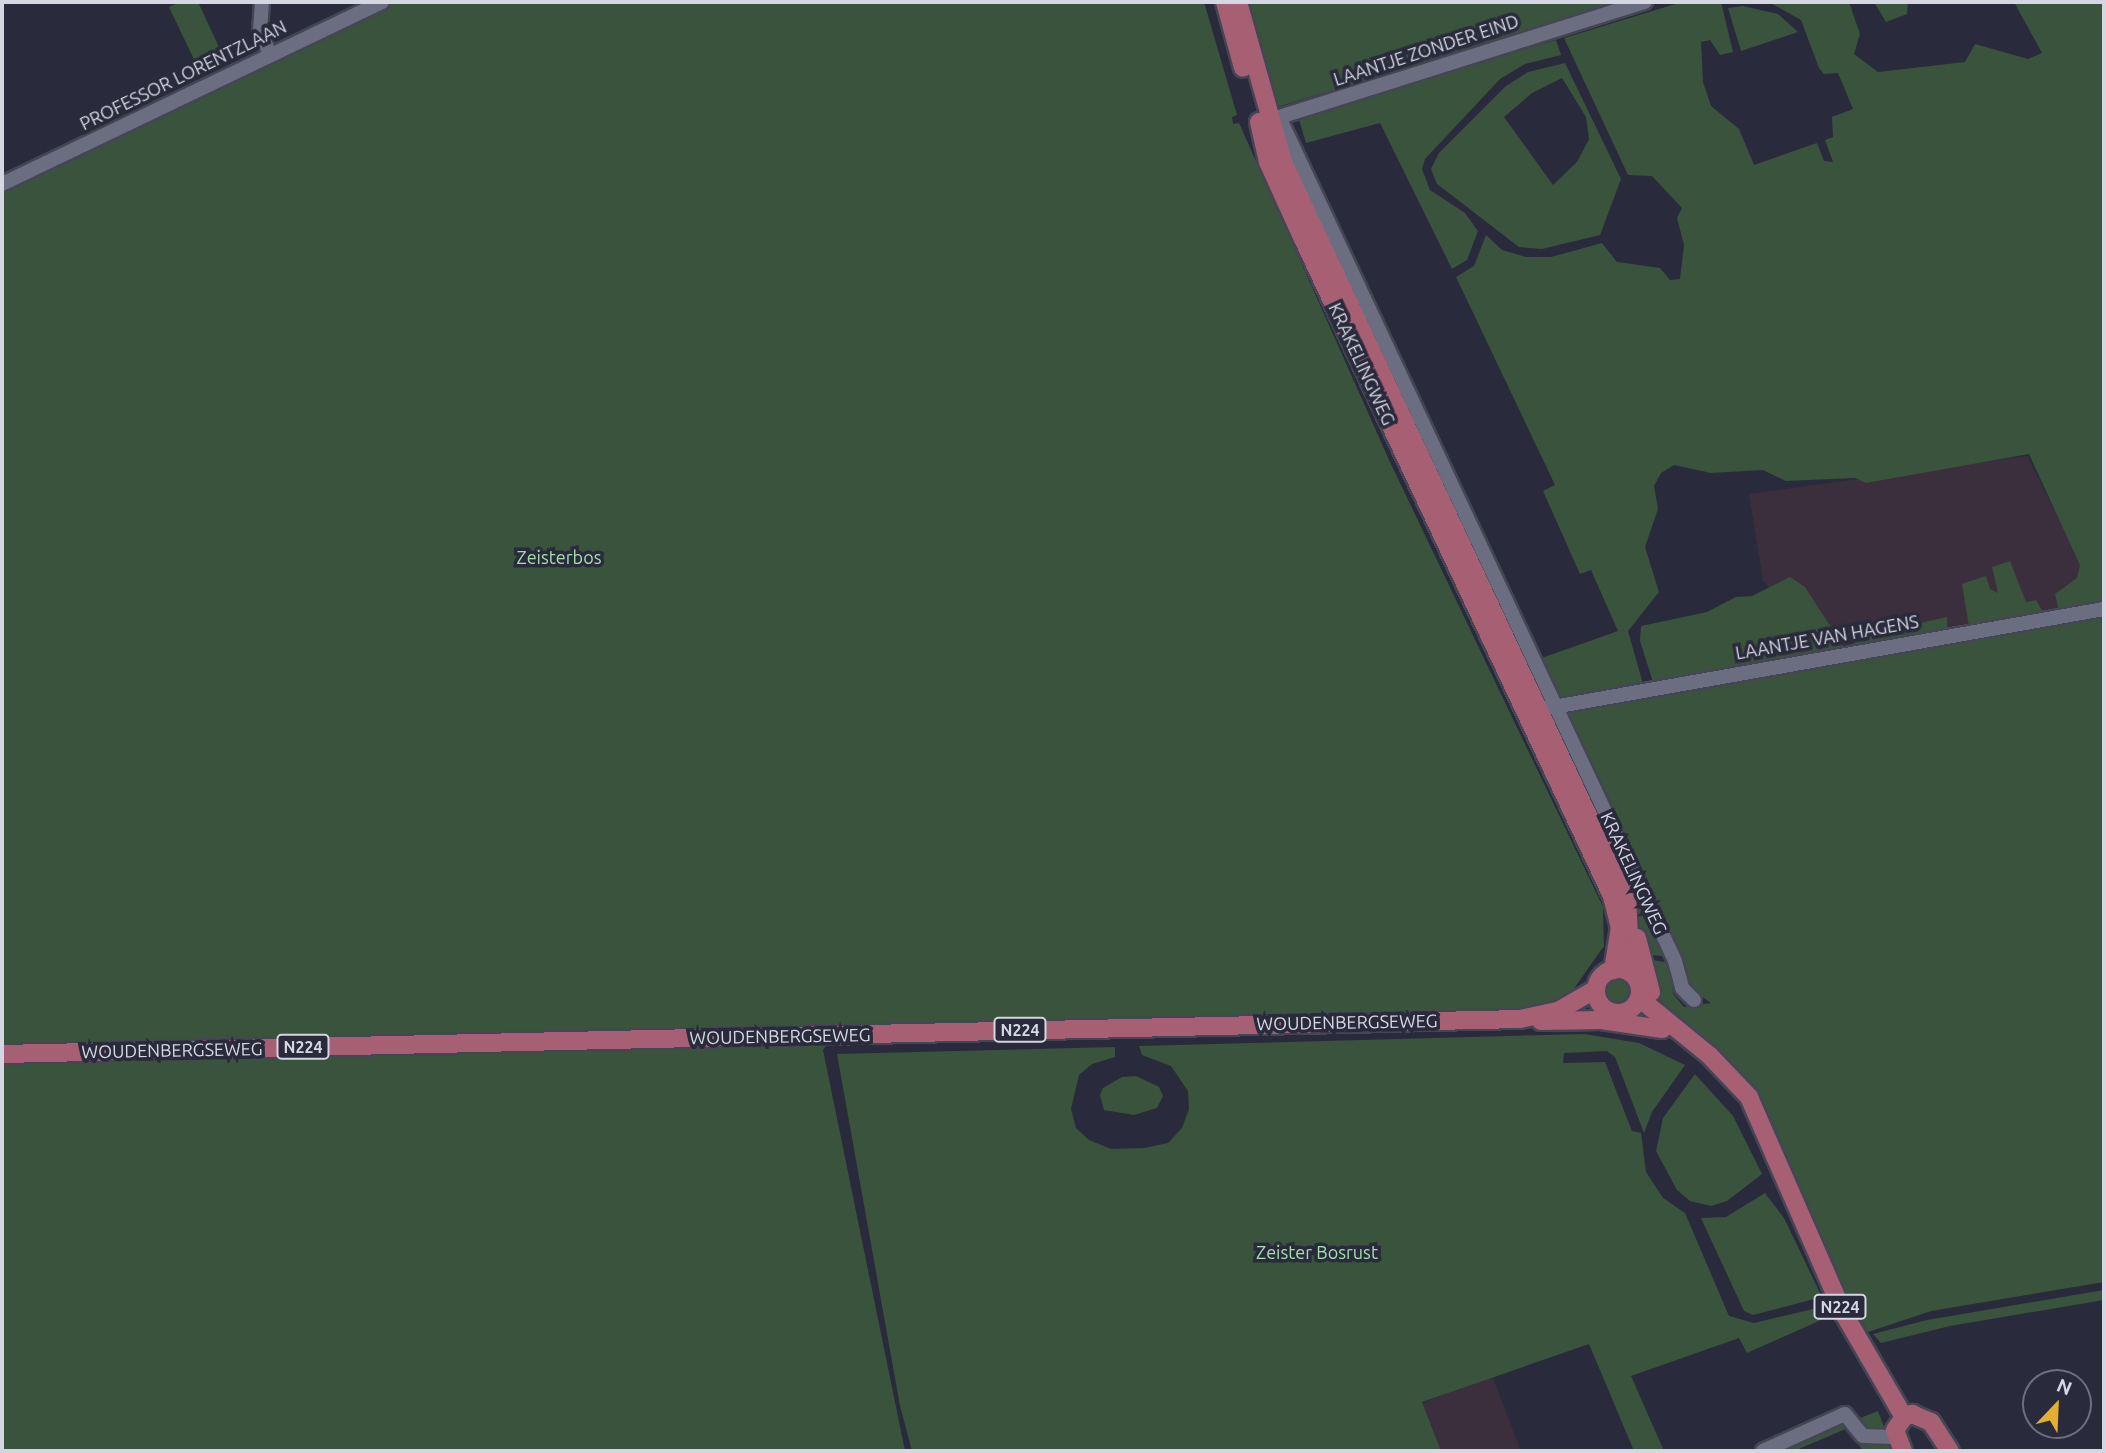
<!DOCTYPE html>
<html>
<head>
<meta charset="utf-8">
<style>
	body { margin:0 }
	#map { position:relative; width:2106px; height:1453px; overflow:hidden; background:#292b3c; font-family:Ubuntu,sans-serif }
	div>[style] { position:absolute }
	.industrial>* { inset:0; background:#3b2f3d }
	.green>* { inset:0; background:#3a533c }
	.round { border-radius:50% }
	.roads { filter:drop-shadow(2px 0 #444654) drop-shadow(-2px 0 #444654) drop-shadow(0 2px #444654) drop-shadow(0 -2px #444654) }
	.minor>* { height:14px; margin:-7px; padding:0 7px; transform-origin:7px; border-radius:7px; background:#6b6d81 }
	.major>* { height:18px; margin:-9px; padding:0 9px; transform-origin:9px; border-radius:9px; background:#a75f74 }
	.major>.ring { margin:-9px; padding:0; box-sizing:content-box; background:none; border:18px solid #a75f74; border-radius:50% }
	span { translate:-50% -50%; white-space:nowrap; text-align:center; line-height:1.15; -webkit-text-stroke:7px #292b3c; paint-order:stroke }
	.shield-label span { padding:2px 5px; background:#292b3c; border:2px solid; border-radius:5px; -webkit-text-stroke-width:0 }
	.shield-label { font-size:16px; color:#d4d6e1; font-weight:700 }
	.street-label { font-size:18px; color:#d4d6e1 }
	.park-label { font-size:18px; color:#a6deaa }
	.frame { position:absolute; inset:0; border:4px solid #d4d6e1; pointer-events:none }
	.north { position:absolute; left:2022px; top:1369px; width:70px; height:70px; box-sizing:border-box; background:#292b3c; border:2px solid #6d6f7e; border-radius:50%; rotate:23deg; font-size:19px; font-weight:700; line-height:28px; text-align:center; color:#d4d6e1 }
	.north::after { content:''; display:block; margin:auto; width:24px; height:32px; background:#e2af34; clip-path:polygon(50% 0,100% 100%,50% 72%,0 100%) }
</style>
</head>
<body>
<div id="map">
	<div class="industrial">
		<i style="clip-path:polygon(2027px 456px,2102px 604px,1833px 650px,1763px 581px,1749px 494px)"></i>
		<i style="clip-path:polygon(1492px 1376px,1521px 1451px,1441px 1451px,1422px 1403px)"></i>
	</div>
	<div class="green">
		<i style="clip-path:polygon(180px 2px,198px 2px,225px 60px,200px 72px,169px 7px)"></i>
		<i style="clip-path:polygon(383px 2px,1204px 2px,1237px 115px,1232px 117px,1233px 124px,1239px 123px,1389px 460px,1603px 907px,1604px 946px,1575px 987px,1575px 996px,1572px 990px,1571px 998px,1546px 1009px,827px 1045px,823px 1050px,905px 1451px,2px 1451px,2px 184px)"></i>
		<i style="clip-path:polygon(1249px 2px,1626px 2px,1277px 107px)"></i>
		<i style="clip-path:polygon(1682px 2px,1721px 2px,1733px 52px,1720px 55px,1710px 40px,1701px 42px,1703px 82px,1711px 106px,1739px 129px,1754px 165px,1817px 143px,1824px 161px,1833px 162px,1825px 140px,1833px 137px,1832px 117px,1853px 109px,1838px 73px,1824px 74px,1819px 68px,1801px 20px,1769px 2px,1849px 2px,1860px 34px,1854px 54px,1878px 72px,1965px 62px,1975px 44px,2028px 59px,2042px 53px,2014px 2px,2104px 2px,2104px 603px,2059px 611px,2055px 594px,2077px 578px,2080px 565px,2029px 454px,1866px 483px,1855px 478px,1786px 481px,1763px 470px,1711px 473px,1674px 465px,1661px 473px,1654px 486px,1658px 509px,1645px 547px,1659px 592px,1628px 631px,1643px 684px,1556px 699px,1536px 660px,1618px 631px,1591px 570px,1580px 574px,1543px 491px,1555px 485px,1456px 277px,1474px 266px,1486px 235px,1502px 250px,1526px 257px,1551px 257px,1602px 243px,1617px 262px,1660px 268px,1670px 280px,1680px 279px,1684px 245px,1677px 218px,1682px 208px,1652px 176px,1628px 175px,1564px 38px)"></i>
		<i style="clip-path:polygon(1874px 2px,1908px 2px,1907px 14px,1886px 22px)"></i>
		<i style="clip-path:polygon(1743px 6px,1778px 14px,1798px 32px,1741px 51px,1728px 8px)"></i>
		<i style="clip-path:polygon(1556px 40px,1561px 55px,1525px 64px,1500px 79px,1425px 159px,1422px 169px,1430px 190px,1465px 213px,1478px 231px,1467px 260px,1452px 269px,1380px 123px,1306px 143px,1298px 116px)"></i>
		<i style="clip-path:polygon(evenodd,1565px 63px,1621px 179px,1600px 235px,1542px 249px,1519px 247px,1437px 184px,1431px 169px,1439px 153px,1506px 86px,1528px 72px,1565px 63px,1562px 78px,1586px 117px,1589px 139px,1577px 162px,1553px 185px,1504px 117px,1532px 93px,1562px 78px)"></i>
		<i style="clip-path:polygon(2010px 561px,2026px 602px,2036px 600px,2044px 614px,1969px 627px,1962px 584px,1986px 576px,1990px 589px,1998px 593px,1992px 567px)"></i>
		<i style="clip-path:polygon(1790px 577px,1805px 587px,1845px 649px,1653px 682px,1640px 641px,1641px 626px,1707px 612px,1736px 597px,1752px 596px)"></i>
		<i style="clip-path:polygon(2104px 615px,2104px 1282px,1931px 1311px,1868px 1332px,1829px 1269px,1744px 1081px,1659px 999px,1647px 959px,1671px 963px,1673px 994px,1684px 1007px,1711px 1003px,1694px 991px,1565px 711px)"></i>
		<i style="clip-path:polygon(1947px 617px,1947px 631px,1855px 647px,1853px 638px)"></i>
		<i style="clip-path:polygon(1565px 731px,1670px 957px,1644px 954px,1636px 901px,1554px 736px)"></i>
		<i class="round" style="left:1604px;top:977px;width:28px;height:28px"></i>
		<i style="clip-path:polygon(1584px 1034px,1639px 1043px,1685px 1065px,1652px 1112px,1644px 1133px,1615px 1057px,1607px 1051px,1564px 1053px,1563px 1063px,1605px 1062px,1632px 1131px,1641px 1133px,1646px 1172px,1663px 1198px,1685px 1213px,1729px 1316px,1754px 1323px,1826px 1306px,1830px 1316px,1747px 1353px,1739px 1338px,1631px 1376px,1664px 1451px,1634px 1451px,1589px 1344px,1422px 1402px,1441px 1451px,912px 1451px,900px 1406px,837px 1054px,1115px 1047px,1115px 1057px,1092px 1064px,1079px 1075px,1071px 1109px,1076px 1128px,1089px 1140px,1111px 1149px,1144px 1148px,1168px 1143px,1182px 1128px,1189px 1109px,1188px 1091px,1171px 1066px,1142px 1055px,1139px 1046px)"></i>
		<i style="clip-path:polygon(1695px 1074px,1733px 1116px,1762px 1174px,1727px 1201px,1711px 1206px,1690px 1201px,1677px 1190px,1656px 1151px,1663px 1118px)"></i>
		<i style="clip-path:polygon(1136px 1076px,1159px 1087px,1163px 1096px,1157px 1108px,1134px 1115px,1104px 1110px,1100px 1095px,1103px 1088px,1122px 1077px)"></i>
		<i style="clip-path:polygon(1765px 1193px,1784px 1218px,1822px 1297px,1753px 1315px,1744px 1311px,1701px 1218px,1726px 1217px)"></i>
		<i style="clip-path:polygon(2104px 1290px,2104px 1300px,1950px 1326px,1881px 1343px,1873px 1334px,1927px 1320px)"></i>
		<i style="clip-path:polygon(1878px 1411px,1893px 1451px,1863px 1451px,1848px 1428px,1794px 1451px,1776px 1451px)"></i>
	</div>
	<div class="roads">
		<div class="minor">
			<i style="left:262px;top:2px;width:29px;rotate:94deg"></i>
			<i style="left:260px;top:31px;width:26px;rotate:67deg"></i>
			<i style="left:1279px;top:117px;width:932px;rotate:64.86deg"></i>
			<i style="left:1675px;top:961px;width:28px;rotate:75deg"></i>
			<i style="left:1682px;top:988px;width:17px;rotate:45deg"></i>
			<i style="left:1273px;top:119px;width:390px;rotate:-17.5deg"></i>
			<i style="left:2px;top:184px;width:421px;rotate:-25.6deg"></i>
			<i style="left:1548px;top:708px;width:565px;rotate:-10.1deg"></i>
			<i style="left:1763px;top:1451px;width:90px;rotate:-24.3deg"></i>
			<i style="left:1845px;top:1414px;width:28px;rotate:51deg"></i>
			<i style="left:1863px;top:1436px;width:32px;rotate:2deg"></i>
		</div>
		<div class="major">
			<i style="left:1225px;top:2px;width:68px;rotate:74.7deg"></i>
			<i style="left:1238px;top:2px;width:166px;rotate:74.3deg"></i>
			<i style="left:1283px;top:162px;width:813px;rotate:64.98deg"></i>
			<i style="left:1627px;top:899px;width:74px;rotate:86.9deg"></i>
			<i style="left:1259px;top:122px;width:41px;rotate:77.3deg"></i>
			<i style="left:1268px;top:162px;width:85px;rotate:65.6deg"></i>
			<i style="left:1303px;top:239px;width:726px;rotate:64.81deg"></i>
			<i style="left:1612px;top:896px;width:32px;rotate:76deg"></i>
			<i style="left:1620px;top:927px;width:44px;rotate:99.2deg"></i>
			<i style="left:1637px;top:938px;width:56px;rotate:75.5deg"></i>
			<i class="ring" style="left:1596px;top:969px;width:26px;height:26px"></i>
			<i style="left:1639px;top:998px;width:92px;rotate:39.2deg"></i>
			<i style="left:1710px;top:1056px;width:57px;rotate:46.4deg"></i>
			<i style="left:1749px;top:1097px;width:237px;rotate:66.4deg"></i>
			<i style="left:1844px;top:1314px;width:119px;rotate:59.8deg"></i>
			<i style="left:1541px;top:1021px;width:60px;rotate:-1deg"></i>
			<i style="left:1601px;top:1020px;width:62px;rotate:8.4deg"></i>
			<i style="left:2px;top:1054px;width:1518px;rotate:-1.32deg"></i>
			<i style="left:1520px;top:1019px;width:39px;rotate:-12deg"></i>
			<i style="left:1558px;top:1011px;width:44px;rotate:-30.1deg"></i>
			<i style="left:1903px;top:1451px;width:22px;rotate:-111deg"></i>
			<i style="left:1895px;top:1430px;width:16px;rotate:-55deg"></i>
			<i style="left:1904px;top:1417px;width:9px;rotate:-21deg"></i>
			<i style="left:1912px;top:1414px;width:21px;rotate:23deg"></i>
			<i style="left:1931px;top:1422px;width:35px;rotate:57deg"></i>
		</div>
	</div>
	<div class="shield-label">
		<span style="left:1020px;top:1030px">N224</span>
		<span style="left:303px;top:1047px">N224</span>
		<span style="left:1840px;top:1307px">N224</span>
	</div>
	<div class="street-label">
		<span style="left:1426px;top:50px;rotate:-18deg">LAANTJE ZONDER EIND</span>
		<span style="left:183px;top:75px;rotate:-26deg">PROFESSOR LORENTZLAAN</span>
		<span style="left:1362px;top:364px;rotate:65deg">KRAKELINGWEG</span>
		<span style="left:1827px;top:637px;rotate:-10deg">LAANTJE VAN HAGENS</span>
		<span style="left:1634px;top:873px;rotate:65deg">KRAKELINGWEG</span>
		<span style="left:1347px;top:1022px;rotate:-1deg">WOUDENBERGSEWEG</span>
		<span style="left:780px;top:1036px;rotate:-1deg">WOUDENBERGSEWEG</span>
		<span style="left:172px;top:1050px;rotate:-1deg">WOUDENBERGSEWEG</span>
	</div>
	<div class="park-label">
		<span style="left:559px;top:557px">Zeisterbos</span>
		<span style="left:1317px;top:1252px">Zeister Bosrust</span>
	</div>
	<div class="frame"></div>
	<div class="north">N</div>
</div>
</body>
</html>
